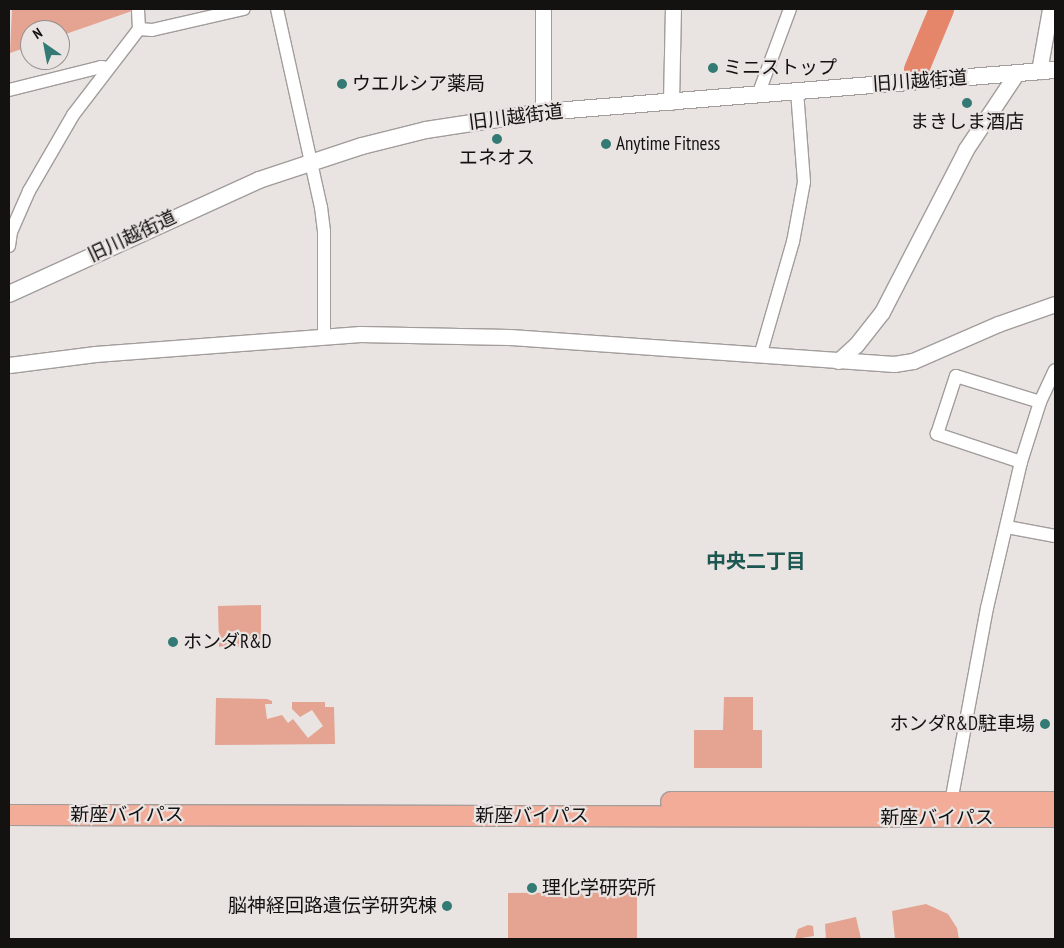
<!DOCTYPE html>
<html>
<head>
<meta charset="utf-8">
<style>
	body { margin:0 }
	#map { position:relative; width:1064px; height:948px; overflow:hidden; background:#e9e3e2; font-family:"PT Sans Narrow","Noto Sans JP",sans-serif }
	div>[style] { position:absolute }
	.green>* { inset:0; background:#e4a491 }
	.river>* { height:25px; margin:-12.5px; padding:0 12.5px; transform-origin:12.5px; border-radius:12.5px; background:#e58569 }
	.roads { filter:drop-shadow(1px 0 #a29d9b) drop-shadow(-1px 0 #a29d9b) drop-shadow(0 1px #a29d9b) drop-shadow(0 -1px #a29d9b) }
	.minor>* { height:12px; margin:-6px; padding:0 6px; transform-origin:6px; border-radius:6px; background:#fff }
	.tertiary>* { height:15px; margin:-7.5px; padding:0 7.5px; transform-origin:7.5px; border-radius:7.5px; background:#fff }
	.secondary>* { height:16px; margin:-8px; padding:0 8px; transform-origin:8px; border-radius:8px; background:#fff }
	.trunk>* { height:20px; margin:-10px; padding:0 10px; transform-origin:10px; border-radius:10px; background:#f2ac97 }
	.dots>* { width:14px; height:14px; translate:-50% -50%; box-sizing:border-box; border:2px solid #e9e3e2; border-radius:50% }
	span { translate:-50% -50%; white-space:nowrap; text-align:center; line-height:1.15; -webkit-text-stroke:4.5px #e9e3e2; paint-order:stroke }
	.poi-label { font-size:19px; color:#141211 }
	.left { translate:0 -50%; text-align:left }
	.right { translate:-100% -50%; text-align:right }
	.street-label { font-size:19px; color:#141211 }
	.neighbourhood-label { font-size:20px; color:#1d5752; font-weight:700 }
	.frame { position:absolute; inset:0; border:10px solid #141211; pointer-events:none }
	.north { position:absolute; left:20px; top:20px; width:50px; height:50px; box-sizing:border-box; background:#e9e3e2; border:1px solid #948f8e; border-radius:50%; rotate:327deg; font-size:14px; font-weight:700; line-height:20px; text-align:center; color:#141211 }
	.north::after { content:''; display:block; margin:auto; width:18px; height:22px; background:#337a74; clip-path:polygon(50% 0,100% 100%,50% 72%,0 100%) }
</style>
</head>
<body>
<div id="map">
	<div class="green">
		<i style="clip-path:polygon(12px 9px,131px 9px,132px 11px,60px 36px,60px 30px,30px 30px,30px 46px,10px 53px)"></i>
		<i style="clip-path:polygon(261px 605px,261px 646px,219px 647px,218px 606px)"></i>
		<i style="clip-path:polygon(724px 697px,753px 697px,753px 730px,762px 730px,762px 768px,694px 768px,694px 730px,723px 730px)"></i>
		<i style="clip-path:polygon(216px 698px,267px 699px,272px 701px,272px 704px,265px 704px,267px 719px,282px 715px,288px 723px,293px 719px,308px 738px,323px 726px,312px 710px,300px 717px,292px 709px,292px 702px,325px 702px,325px 707px,334px 707px,335px 744px,215px 745px)"></i>
		<i style="clip-path:polygon(637px 892px,637px 939px,508px 939px,508px 893px)"></i>
		<i style="clip-path:polygon(926px 904px,948px 914px,957px 928px,959px 939px,895px 939px,892px 911px)"></i>
		<i style="clip-path:polygon(856px 917px,861px 939px,826px 939px,825px 924px)"></i>
		<i style="clip-path:polygon(808px 925px,813px 926px,814px 936px,795px 939px,798px 929px)"></i>
	</div>
	<div class="river">
		<i style="left:916px;top:69px;width:65px;rotate:-67.4deg"></i>
	</div>
	<div class="roads">
		<div class="minor">
			<i style="left:277px;top:9px;width:203px;rotate:77.5deg"></i>
			<i style="left:321px;top:207px;width:24px;rotate:83deg"></i>
			<i style="left:324px;top:231px;width:106px;rotate:90deg"></i>
			<i style="left:139px;top:29px;width:13px;rotate:4deg"></i>
			<i style="left:152px;top:30px;width:94px;rotate:-12.9deg"></i>
			<i style="left:9px;top:90px;width:95px;rotate:-14deg"></i>
			<i style="left:101px;top:67px;width:7px;rotate:8deg"></i>
			<i style="left:758px;top:95px;width:92px;rotate:-69.6deg"></i>
			<i style="left:9px;top:246px;width:14px;rotate:-82deg"></i>
			<i style="left:11px;top:232px;width:45px;rotate:-66.3deg"></i>
			<i style="left:29px;top:191px;width:88px;rotate:-59.9deg"></i>
			<i style="left:73px;top:115px;width:108px;rotate:-52.5deg"></i>
			<i style="left:139px;top:29px;width:20px;rotate:-93deg"></i>
			<i style="left:760px;top:356px;width:119px;rotate:-73.9deg"></i>
			<i style="left:793px;top:242px;width:61px;rotate:-79.6deg"></i>
			<i style="left:804px;top:182px;width:92px;rotate:-94.4deg"></i>
			<i style="left:1021px;top:462px;width:89px;rotate:-161.6deg"></i>
			<i style="left:937px;top:434px;width:61px;rotate:-71.9deg"></i>
			<i style="left:956px;top:376px;width:88px;rotate:17.2deg"></i>
			<i style="left:1007px;top:527px;width:49px;rotate:10.6deg"></i>
			<i style="left:951px;top:802px;width:197px;rotate:-79.5deg"></i>
			<i style="left:987px;top:608px;width:150px;rotate:-76.9deg"></i>
			<i style="left:1021px;top:462px;width:63px;rotate:-72.4deg"></i>
			<i style="left:1040px;top:402px;width:35px;rotate:-65deg"></i>
		</div>
		<div class="tertiary">
			<i style="left:1039px;top:71px;width:63px;rotate:-79.9deg"></i>
			<i style="left:671px;top:102px;width:93px;rotate:-88.8deg"></i>
			<i style="left:543px;top:112px;width:103px;rotate:-90deg"></i>
			<i style="left:838px;top:361px;width:24px;rotate:-42deg"></i>
			<i style="left:856px;top:345px;width:42px;rotate:-51.8deg"></i>
			<i style="left:882px;top:312px;width:183px;rotate:-62.7deg"></i>
			<i style="left:966px;top:149px;width:90px;rotate:-56.3deg"></i>
			<i style="left:9px;top:365px;width:87px;rotate:-7.3deg"></i>
			<i style="left:95px;top:354px;width:266px;rotate:-4.3deg"></i>
			<i style="left:360px;top:334px;width:149px;rotate:1.2deg"></i>
			<i style="left:509px;top:337px;width:386px;rotate:4deg"></i>
			<i style="left:894px;top:364px;width:19px;rotate:-9deg"></i>
			<i style="left:913px;top:361px;width:93px;rotate:-23.5deg"></i>
			<i style="left:998px;top:324px;width:60px;rotate:-19.3deg"></i>
		</div>
		<div class="secondary">
			<i style="left:9px;top:294px;width:275px;rotate:-24.5deg"></i>
			<i style="left:259px;top:180px;width:108px;rotate:-18.3deg"></i>
			<i style="left:362px;top:146px;width:66px;rotate:-14deg"></i>
			<i style="left:426px;top:130px;width:118px;rotate:-8.7deg"></i>
			<i style="left:543px;top:112px;width:514px;rotate:-4.69deg"></i>
		</div>
		<div class="trunk">
			<i style="left:671px;top:802px;width:384px"></i>
			<i style="left:9px;top:815px;width:1046px;rotate:0.11deg"></i>
		</div>
	</div>
	<div class="dots">
		<i style="left:713px;top:68px;background:#337a74"></i>
		<i style="left:342px;top:84px;background:#337a74"></i>
		<i style="left:967px;top:103px;background:#337a74"></i>
		<i style="left:497px;top:139px;background:#337a74"></i>
		<i style="left:606px;top:144px;background:#337a74"></i>
		<i style="left:173px;top:642px;background:#337a74"></i>
		<i style="left:1045px;top:724px;background:#337a74"></i>
		<i style="left:532px;top:888px;background:#337a74"></i>
		<i style="left:447px;top:906px;background:#337a74"></i>
	</div>
	<div class="poi-label">
		<span class="left" style="left:723px;top:68px">ミニストップ</span>
		<span class="left" style="left:352px;top:84px">ウエルシア薬局</span>
		<span style="left:967px;top:122px">まきしま酒店</span>
		<span class="left" style="left:616px;top:144px">Anytime Fitness</span>
		<span style="left:497px;top:158px">エネオス</span>
		<span class="left" style="left:183px;top:642px">ホンダR&amp;D</span>
		<span class="right" style="left:1035px;top:724px">ホンダR&amp;D駐車場</span>
		<span class="left" style="left:542px;top:888px">理化学研究所</span>
		<span class="right" style="left:437px;top:906px">脳神経回路遺伝学研究棟</span>
	</div>
	<div class="street-label">
		<span style="left:920px;top:81px;rotate:-4deg">旧川越街道</span>
		<span style="left:516px;top:117px;rotate:-7deg">旧川越街道</span>
		<span style="left:132px;top:236px;rotate:-25deg">旧川越街道</span>
		<span style="left:127px;top:815px">新座バイパス</span>
		<span style="left:532px;top:816px">新座バイパス</span>
		<span style="left:937px;top:818px">新座バイパス</span>
	</div>
	<div class="neighbourhood-label">
		<span style="left:756px;top:561px">中央二丁目</span>
	</div>
	<div class="frame"></div>
	<div class="north">N</div>
</div>
</body>
</html>
